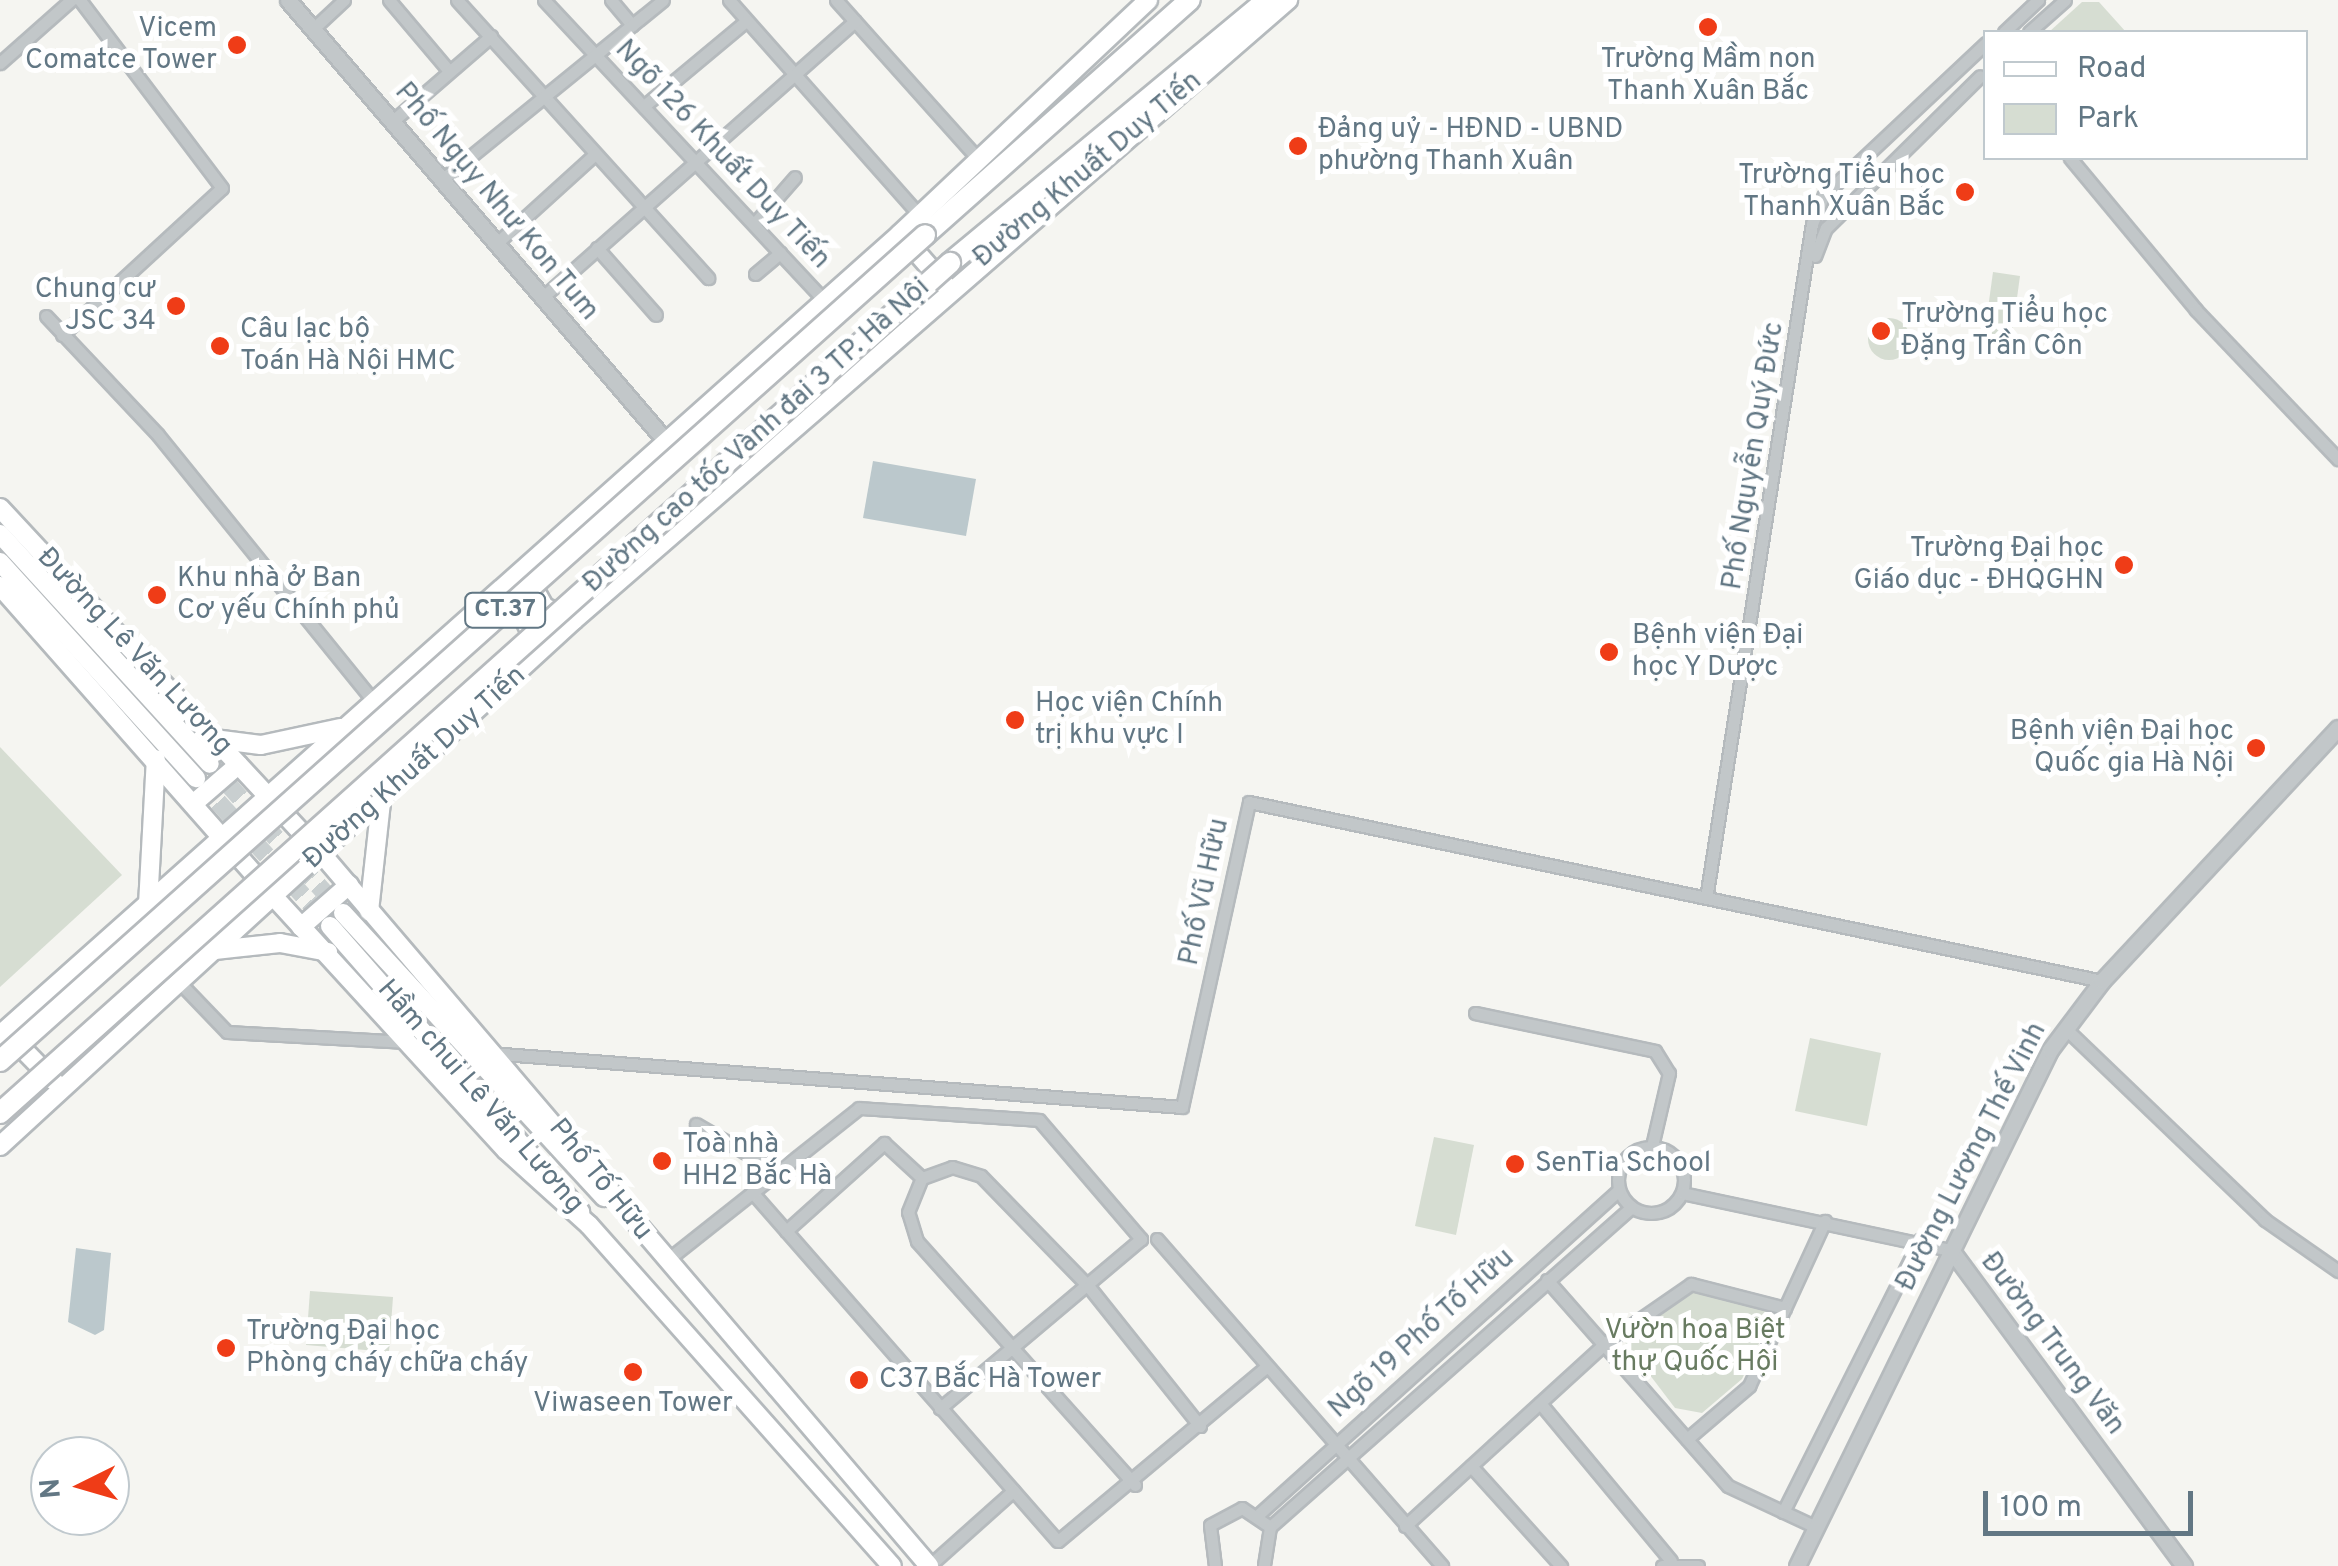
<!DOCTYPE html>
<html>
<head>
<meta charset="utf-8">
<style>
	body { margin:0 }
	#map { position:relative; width:2338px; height:1566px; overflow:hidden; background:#f5f5f1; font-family:Overpass,sans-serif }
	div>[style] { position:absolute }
	.green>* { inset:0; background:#d6ddd2 }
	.round { border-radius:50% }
	.water>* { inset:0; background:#bbc8cc }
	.primary-tunnel>* { height:18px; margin-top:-9px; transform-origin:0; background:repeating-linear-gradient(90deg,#c9cfd0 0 18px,transparent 0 27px) }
	.roads { filter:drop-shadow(2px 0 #b5babd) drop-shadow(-2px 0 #b5babd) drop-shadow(0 2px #b5babd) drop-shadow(0 -2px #b5babd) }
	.minor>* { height:11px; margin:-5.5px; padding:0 5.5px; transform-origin:5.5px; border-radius:5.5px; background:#c2c7c9 }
	.minor>.ring { margin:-5.5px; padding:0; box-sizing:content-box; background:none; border:11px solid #c2c7c9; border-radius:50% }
	.tertiary>* { height:15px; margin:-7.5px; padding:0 7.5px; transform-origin:7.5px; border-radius:7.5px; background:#c2c7c9 }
	.primary>* { height:18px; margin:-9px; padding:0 9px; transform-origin:9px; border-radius:9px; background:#fff }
	.motorway>* { height:20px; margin:-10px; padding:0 10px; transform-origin:10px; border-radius:10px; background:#fff }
	.bridges { filter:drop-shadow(2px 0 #b6babd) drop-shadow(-2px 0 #b6babd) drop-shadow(0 2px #b6babd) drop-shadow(0 -2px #b6babd) }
	.motorway-bridge>* { height:20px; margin:-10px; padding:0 10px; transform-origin:10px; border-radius:10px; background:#fff }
	.dots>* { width:28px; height:28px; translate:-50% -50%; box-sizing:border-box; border:5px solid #fff; border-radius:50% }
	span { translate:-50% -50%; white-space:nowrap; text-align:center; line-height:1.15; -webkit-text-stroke:10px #fff; paint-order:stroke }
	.shield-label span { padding:2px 8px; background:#fff; border:2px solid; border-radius:8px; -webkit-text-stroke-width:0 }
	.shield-label { font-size:25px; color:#627784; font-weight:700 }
	.poi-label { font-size:28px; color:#627784 }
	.right { translate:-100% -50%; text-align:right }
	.left { translate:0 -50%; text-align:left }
	.street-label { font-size:28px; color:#627784 }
	.park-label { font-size:28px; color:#687b61 }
	.legend { position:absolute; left:1983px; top:30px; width:325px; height:130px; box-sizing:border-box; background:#fff; border:2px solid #c0c9ce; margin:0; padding:12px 18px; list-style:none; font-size:30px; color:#627784 }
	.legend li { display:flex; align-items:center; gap:20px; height:50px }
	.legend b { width:50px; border:2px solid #c0c9ce }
	.north { position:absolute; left:30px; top:1436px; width:100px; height:100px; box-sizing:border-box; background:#fff; border:2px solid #c0c9ce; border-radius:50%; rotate:265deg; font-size:28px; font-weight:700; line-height:40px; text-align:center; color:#627784 }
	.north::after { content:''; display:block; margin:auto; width:35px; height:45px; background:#ef3c17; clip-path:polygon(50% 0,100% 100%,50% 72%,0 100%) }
	.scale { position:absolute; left:1983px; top:1491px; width:210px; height:45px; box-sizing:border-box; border:5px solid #627784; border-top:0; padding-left:12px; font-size:30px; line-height:35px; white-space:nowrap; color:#627784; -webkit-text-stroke:8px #fff; paint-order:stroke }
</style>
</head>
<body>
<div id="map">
	<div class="green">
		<i style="clip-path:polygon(2082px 2px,2099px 2px,2126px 32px,2049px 32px)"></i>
		<i style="clip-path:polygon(1993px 272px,2020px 276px,2010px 349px,1983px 345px)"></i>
		<i class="round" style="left:1868px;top:318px;width:42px;height:42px"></i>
		<i style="clip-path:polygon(0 747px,122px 875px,0 987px)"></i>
		<i style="clip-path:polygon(1810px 1038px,1881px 1053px,1867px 1126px,1795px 1111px)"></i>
		<i style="clip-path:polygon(1434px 1137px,1474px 1145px,1456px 1235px,1415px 1226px)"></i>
		<i style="clip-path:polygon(1691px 1284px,1774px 1312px,1742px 1379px,1702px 1413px,1675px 1408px,1624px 1341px,1624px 1330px)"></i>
		<i style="clip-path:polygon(310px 1291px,393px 1297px,389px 1352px,306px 1345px)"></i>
	</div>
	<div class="water">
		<i style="clip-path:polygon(873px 461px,976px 479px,966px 536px,863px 518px)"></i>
		<i style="clip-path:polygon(76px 1248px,111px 1253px,104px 1330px,95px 1335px,68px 1322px)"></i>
	</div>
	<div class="primary-tunnel">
		<i style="left:210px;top:764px;width:194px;rotate:48.3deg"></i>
		<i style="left:200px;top:782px;width:189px;rotate:47.8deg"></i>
	</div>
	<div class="roads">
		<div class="minor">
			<i style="left:389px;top:0;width:93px;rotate:49.8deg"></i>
			<i style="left:457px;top:0;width:375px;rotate:47.9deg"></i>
			<i style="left:544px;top:0;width:410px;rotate:47deg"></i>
			<i style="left:611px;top:0;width:33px;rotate:50deg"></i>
			<i style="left:729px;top:0;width:287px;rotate:48.5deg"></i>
			<i style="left:836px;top:0;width:213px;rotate:48.2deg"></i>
			<i style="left:314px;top:28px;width:41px;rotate:-43deg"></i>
			<i style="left:2004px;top:32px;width:47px;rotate:-43.3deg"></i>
			<i style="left:2029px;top:32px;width:48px;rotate:-41.6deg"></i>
			<i style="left:0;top:63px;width:95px;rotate:-41.6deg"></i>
			<i style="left:644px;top:106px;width:133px;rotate:-39.8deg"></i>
			<i style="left:395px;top:119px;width:127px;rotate:-40.8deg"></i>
			<i style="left:2070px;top:158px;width:197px;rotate:50.3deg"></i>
			<i style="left:2196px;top:310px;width:206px;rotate:46.4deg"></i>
			<i style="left:444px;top:178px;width:282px;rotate:-39.1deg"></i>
			<i style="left:754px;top:224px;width:62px;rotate:-48.9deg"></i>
			<i style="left:498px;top:242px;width:131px;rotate:-42.2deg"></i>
			<i style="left:597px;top:248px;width:89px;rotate:48.6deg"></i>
			<i style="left:1815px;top:256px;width:30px;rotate:-69deg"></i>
			<i style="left:1826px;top:228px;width:216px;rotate:-44.6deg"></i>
			<i style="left:755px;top:274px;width:33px;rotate:-40deg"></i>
			<i style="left:544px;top:296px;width:415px;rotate:-41.5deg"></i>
			<i style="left:46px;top:316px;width:163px;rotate:46.7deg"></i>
			<i style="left:158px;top:435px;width:338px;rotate:51deg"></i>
			<i style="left:62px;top:335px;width:217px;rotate:-42.6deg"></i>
			<i style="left:222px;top:188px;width:236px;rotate:-127.1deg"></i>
			<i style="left:1707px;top:892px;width:676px;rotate:-81.07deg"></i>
			<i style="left:1812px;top:224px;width:31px;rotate:-68deg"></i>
			<i style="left:1824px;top:195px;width:222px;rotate:-43.2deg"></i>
			<i style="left:179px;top:982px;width:69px;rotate:46.2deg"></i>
			<i style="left:227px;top:1032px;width:180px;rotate:3.2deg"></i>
			<i style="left:1475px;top:1013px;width:184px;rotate:11.9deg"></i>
			<i style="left:1655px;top:1051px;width:26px;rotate:58deg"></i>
			<i style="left:1669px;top:1073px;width:75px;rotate:103.1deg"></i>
			<i style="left:2065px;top:1028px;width:277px;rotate:43.8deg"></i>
			<i style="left:2265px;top:1220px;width:89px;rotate:34.9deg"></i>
			<i style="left:490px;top:1053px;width:694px;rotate:4.46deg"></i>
			<i style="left:1182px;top:1107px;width:312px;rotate:-77.6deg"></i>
			<i style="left:1249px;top:802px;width:872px;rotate:11.85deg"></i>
			<i style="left:696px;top:1124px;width:91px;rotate:30.2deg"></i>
			<i class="ring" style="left:1618px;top:1147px;width:55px;height:55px"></i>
			<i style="left:752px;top:1192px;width:464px;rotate:48.8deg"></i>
			<i style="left:1058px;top:1541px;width:270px;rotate:-39.9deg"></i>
			<i style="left:1682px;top:1193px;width:275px;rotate:12deg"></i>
			<i style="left:786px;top:1231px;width:132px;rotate:-41.9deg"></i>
			<i style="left:884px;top:1143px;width:52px;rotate:42.6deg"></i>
			<i style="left:1157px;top:1239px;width:434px;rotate:48.9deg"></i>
			<i style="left:666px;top:1261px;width:246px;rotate:-38.4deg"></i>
			<i style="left:859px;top:1108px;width:180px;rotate:3.8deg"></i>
			<i style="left:1039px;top:1120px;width:157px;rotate:49.4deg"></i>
			<i style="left:1141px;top:1239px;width:263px;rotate:139.9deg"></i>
			<i style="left:1547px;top:1280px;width:274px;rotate:48.7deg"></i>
			<i style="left:1728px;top:1486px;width:97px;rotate:25deg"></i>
			<i style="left:1540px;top:1403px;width:205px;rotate:50.3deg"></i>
			<i style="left:1687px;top:1439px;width:82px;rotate:-40.5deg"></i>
			<i style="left:1749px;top:1386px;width:182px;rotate:-65.3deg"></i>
			<i style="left:1471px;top:1466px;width:135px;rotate:48deg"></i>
			<i style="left:1135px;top:1485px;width:327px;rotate:-131.8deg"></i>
			<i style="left:917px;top:1241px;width:30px;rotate:-107deg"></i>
			<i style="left:908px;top:1212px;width:37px;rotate:-68deg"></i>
			<i style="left:922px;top:1178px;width:32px;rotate:-20deg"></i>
			<i style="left:952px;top:1167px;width:30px;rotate:17deg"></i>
			<i style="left:981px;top:1176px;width:155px;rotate:45.8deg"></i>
			<i style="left:1089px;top:1287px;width:178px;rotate:51.4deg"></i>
			<i style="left:1783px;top:1512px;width:305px;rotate:-63.3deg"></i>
			<i style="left:1259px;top:1514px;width:484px;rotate:-42deg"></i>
			<i style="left:1405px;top:1526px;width:270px;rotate:-42.4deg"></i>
			<i style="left:1604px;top:1344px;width:106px;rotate:-34.6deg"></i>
			<i style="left:1691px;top:1284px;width:97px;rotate:14.3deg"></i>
			<i style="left:1270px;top:1527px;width:482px;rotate:-41.5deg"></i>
			<i style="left:929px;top:1566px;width:113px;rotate:-41.8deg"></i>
			<i style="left:1215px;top:1566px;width:41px;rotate:-97deg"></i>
			<i style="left:1210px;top:1525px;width:36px;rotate:-28deg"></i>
			<i style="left:1242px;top:1508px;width:34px;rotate:34deg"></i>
			<i style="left:1270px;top:1527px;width:39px;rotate:99deg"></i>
			<i style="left:1662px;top:1566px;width:36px"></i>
		</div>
		<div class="tertiary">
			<i style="left:288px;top:0;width:578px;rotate:49.42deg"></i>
			<i style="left:1951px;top:1250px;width:393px;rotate:53.6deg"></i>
			<i style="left:1797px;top:1566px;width:575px;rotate:-63.88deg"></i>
			<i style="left:2050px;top:1050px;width:86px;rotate:-53deg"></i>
			<i style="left:2102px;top:981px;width:346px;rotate:-47deg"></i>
		</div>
		<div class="primary">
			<i style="left:904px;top:238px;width:64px;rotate:48.8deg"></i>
			<i style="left:0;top:508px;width:471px;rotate:47.1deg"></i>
			<i style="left:321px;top:853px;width:937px;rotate:49.54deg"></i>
			<i style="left:0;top:534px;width:311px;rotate:47.6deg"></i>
			<i style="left:0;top:562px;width:292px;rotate:47.8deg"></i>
			<i style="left:527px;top:576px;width:35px;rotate:61deg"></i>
			<i style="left:544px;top:607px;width:27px;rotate:24deg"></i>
			<i style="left:0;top:586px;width:416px;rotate:48.6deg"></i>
			<i style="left:275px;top:898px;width:342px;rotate:47.5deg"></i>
			<i style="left:506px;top:1150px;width:112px;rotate:42.1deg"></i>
			<i style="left:589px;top:1225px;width:456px;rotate:48.4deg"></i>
			<i style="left:502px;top:599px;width:23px;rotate:34deg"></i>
			<i style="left:521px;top:612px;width:35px;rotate:65deg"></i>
			<i style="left:214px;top:739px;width:47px;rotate:7.3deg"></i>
			<i style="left:261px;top:745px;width:81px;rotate:-12.1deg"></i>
			<i style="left:193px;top:804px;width:60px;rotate:-40.9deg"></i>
			<i style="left:148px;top:905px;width:146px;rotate:-86.9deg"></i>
			<i style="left:369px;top:911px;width:119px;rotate:-83.7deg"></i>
			<i style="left:343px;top:913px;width:386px;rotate:47.4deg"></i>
			<i style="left:330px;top:926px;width:380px;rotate:48.8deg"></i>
			<i style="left:301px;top:927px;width:64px;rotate:-41.2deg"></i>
			<i style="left:215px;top:950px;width:65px;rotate:-6.1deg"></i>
			<i style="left:280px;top:943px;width:49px;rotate:10.6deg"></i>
			<i style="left:0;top:1035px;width:1205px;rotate:-41.67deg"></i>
			<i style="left:900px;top:234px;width:341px;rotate:-43.3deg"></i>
			<i style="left:9px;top:1035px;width:64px;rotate:45.6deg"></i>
			<i style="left:0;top:1146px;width:779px;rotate:-42.5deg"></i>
			<i style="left:574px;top:620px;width:946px;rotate:-40.97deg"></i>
		</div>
		<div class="motorway">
			<i style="left:925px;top:235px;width:354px;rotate:-41.6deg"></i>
			<i style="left:950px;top:263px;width:412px;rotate:-39.7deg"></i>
		</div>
	</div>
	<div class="bridges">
		<div class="motorway-bridge">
			<i style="left:0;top:1061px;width:1240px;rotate:-41.76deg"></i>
			<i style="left:0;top:1113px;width:1275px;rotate:-41.82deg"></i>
		</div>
	</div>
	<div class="dots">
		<i style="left:1708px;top:27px;background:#ef3c17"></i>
		<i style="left:237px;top:45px;background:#ef3c17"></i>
		<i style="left:1298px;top:146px;background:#ef3c17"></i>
		<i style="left:1965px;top:192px;background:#ef3c17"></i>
		<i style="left:176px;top:306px;background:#ef3c17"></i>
		<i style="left:1881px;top:331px;background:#ef3c17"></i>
		<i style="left:220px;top:346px;background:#ef3c17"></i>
		<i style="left:2124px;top:565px;background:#ef3c17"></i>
		<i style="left:157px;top:595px;background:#ef3c17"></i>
		<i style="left:1609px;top:652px;background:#ef3c17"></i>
		<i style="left:1015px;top:720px;background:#ef3c17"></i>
		<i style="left:2256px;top:748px;background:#ef3c17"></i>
		<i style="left:662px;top:1161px;background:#ef3c17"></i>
		<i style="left:1515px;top:1164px;background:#ef3c17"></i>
		<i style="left:226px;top:1348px;background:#ef3c17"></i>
		<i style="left:633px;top:1372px;background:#ef3c17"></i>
		<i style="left:859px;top:1380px;background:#ef3c17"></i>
	</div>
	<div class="shield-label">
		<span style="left:505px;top:610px">CT.37</span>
	</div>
	<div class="poi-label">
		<span class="right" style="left:217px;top:45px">Vicem<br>Comatce Tower</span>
		<span style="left:1708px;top:76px">Trường Mầm non<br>Thanh Xuân Bắc</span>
		<span class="left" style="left:1318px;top:146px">Đảng uỷ - HĐND - UBND<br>phường Thanh Xuân</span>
		<span class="right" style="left:1945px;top:192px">Trường Tiểu học<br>Thanh Xuân Bắc</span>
		<span class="right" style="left:156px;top:306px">Chung cư<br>JSC 34</span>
		<span class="left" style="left:1901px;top:331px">Trường Tiểu học<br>Đặng Trần Côn</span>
		<span class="left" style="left:240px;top:346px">Câu lạc bộ<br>Toán Hà Nội HMC</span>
		<span class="right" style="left:2104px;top:565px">Trường Đại học<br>Giáo dục - ĐHQGHN</span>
		<span class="left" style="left:177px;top:595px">Khu nhà ở Ban<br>Cơ yếu Chính phủ</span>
		<span class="left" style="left:1632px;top:652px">Bệnh viện Đại<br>học Y Dược</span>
		<span class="left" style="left:1035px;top:720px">Học viện Chính<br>trị khu vực I</span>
		<span class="right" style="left:2234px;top:748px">Bệnh viện Đại học<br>Quốc gia Hà Nội</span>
		<span class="left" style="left:682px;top:1161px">Toà nhà<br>HH2 Bắc Hà</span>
		<span class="left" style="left:1535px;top:1164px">SenTia School</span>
		<span class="left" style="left:246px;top:1348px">Trường Đại học<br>Phòng cháy chữa cháy</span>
		<span class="left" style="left:879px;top:1380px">C37 Bắc Hà Tower</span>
		<span style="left:633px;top:1404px">Viwaseen Tower</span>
	</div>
	<div class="street-label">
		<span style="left:722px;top:155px;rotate:47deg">Ngõ 126 Khuất Duy Tiến</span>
		<span style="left:1088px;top:170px;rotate:-40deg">Đường Khuất Duy Tiến</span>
		<span style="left:496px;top:202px;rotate:50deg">Phố Ngụy Như Kon Tum</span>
		<span style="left:757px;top:436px;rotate:-42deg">Đường cao tốc Vành đai 3 TP. Hà Nội</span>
		<span style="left:1754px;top:456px;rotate:-81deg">Phố Nguyễn Quý Đức</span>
		<span style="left:134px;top:652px;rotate:47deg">Đường Lê Văn Lương</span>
		<span style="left:415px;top:768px;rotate:-42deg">Đường Khuất Duy Tiến</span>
		<span style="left:1205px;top:892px;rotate:-78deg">Phố Vũ Hữu</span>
		<span style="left:480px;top:1097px;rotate:49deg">Hầm chui Lê Văn Lương</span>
		<span style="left:1972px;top:1157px;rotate:-63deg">Đường Lương Thế Vinh</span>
		<span style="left:600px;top:1180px;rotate:51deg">Phố Tố Hữu</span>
		<span style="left:1422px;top:1334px;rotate:-42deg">Ngõ 19 Phố Tố Hữu</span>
		<span style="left:2052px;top:1344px;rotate:53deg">Đường Trung Văn</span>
	</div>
	<div class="park-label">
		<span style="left:1695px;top:1347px">Vườn hoa Biệt<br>thự Quốc Hội</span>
	</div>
	<ul class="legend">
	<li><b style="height:12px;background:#fff"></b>Road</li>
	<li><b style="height:28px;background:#d6ddd2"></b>Park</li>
	</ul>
	<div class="north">N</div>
	<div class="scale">100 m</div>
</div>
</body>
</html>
